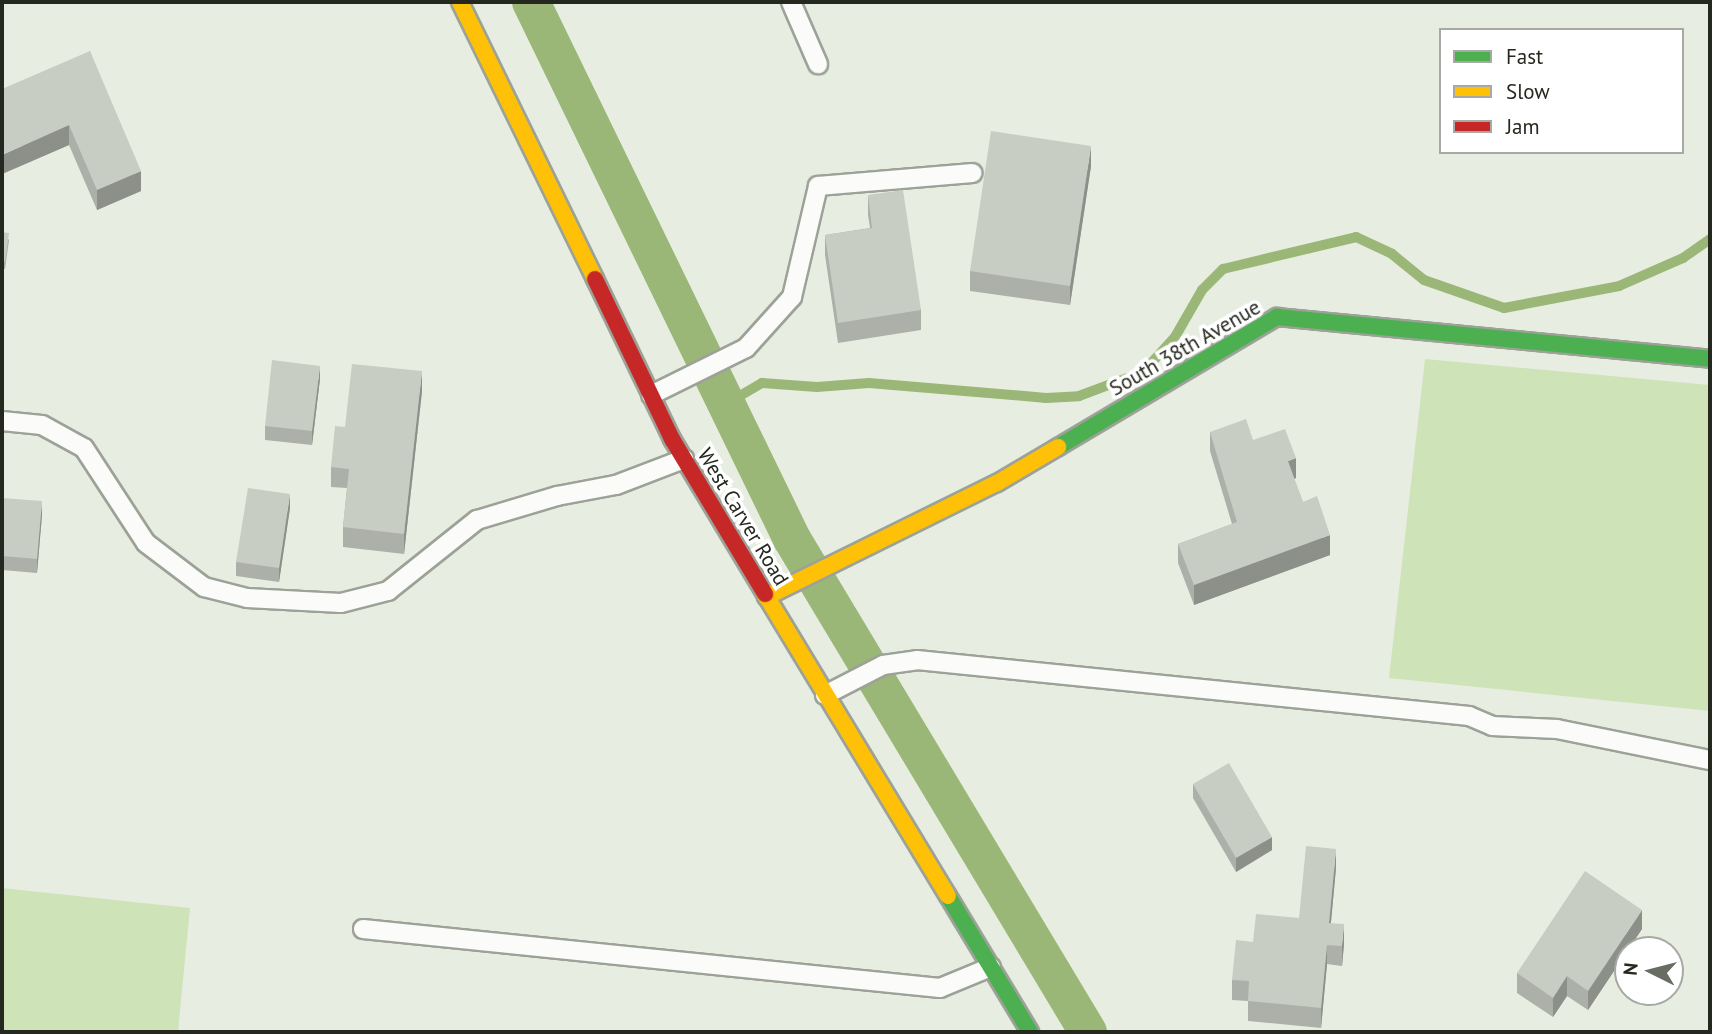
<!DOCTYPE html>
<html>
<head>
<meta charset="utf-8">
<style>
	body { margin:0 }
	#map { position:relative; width:1712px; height:1034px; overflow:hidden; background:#e7eee1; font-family:"PT Sans",sans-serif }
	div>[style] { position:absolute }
	.green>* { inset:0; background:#cfe3b9 }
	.stream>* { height:10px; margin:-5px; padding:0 5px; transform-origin:5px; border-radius:5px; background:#9bb777 }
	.canal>* { height:38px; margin:-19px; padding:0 19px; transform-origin:19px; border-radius:19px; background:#9bb777 }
	.roads { filter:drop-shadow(2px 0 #9ca297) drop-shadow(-2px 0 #9ca297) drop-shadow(0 2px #9ca297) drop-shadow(0 -2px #9ca297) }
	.lane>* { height:18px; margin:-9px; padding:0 9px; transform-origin:9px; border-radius:9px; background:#fbfcfa }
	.fast>* { height:16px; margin:-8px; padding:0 8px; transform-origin:8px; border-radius:8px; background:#4caf50 }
	.slow>* { height:16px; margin:-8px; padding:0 8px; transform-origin:8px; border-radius:8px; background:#ffc107 }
	.jam>* { height:16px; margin:-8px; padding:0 8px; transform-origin:8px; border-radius:8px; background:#c62828 }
	.wall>* { inset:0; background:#acb0a8 }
	.shaded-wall>* { inset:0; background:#8c9088 }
	.building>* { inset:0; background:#c8cdc3 }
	span { translate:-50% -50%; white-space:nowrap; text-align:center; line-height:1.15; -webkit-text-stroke:7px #fff; paint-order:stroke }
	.street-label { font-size:21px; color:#24281f }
	.frame { position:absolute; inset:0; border:4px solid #24281f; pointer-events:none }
	.legend { position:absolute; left:1439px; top:28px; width:245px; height:126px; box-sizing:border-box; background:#fff; border:2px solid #a7a9a5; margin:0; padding:9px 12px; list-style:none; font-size:21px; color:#24281f }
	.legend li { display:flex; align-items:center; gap:14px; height:35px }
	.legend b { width:35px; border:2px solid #a7a9a5 }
	.north { position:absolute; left:1614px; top:936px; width:70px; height:70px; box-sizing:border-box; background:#fff; border:2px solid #a7a9a5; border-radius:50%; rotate:276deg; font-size:19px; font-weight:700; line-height:28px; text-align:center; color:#24281f }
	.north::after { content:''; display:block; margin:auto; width:24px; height:32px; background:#686d63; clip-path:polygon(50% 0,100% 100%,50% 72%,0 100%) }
</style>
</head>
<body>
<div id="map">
	<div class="green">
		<i style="clip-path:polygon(1425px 359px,1710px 385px,1710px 711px,1389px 678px)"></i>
		<i style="clip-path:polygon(2px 888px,190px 908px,178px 1032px,2px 1032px)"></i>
	</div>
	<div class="stream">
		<i style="left:726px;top:404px;width:42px;rotate:-30.3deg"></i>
		<i style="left:762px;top:383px;width:55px;rotate:4.2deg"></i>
		<i style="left:817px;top:387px;width:52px;rotate:-4.4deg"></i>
		<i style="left:869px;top:383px;width:178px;rotate:4.8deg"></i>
		<i style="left:1046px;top:398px;width:33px;rotate:-3deg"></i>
		<i style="left:1079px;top:396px;width:68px;rotate:-20.6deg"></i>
		<i style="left:1143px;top:372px;width:47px;rotate:-47.6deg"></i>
		<i style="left:1175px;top:337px;width:54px;rotate:-60.1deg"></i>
		<i style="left:1202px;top:290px;width:30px;rotate:-45deg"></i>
		<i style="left:1223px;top:269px;width:137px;rotate:-13.5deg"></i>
		<i style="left:1356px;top:237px;width:40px;rotate:25deg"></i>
		<i style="left:1392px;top:254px;width:41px;rotate:39.1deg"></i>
		<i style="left:1424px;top:280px;width:85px;rotate:19.3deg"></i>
		<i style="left:1504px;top:308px;width:117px;rotate:-10.8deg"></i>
		<i style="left:1619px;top:286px;width:70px;rotate:-23.6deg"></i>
		<i style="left:1683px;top:258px;width:33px;rotate:-35deg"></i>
	</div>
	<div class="canal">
		<i style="left:531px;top:2px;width:597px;rotate:64.08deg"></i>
		<i style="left:792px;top:539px;width:575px;rotate:59.02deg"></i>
	</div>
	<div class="roads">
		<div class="lane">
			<i style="left:791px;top:2px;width:68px;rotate:66.5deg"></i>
			<i style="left:651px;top:395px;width:106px;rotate:-26.3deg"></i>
			<i style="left:746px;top:348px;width:69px;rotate:-48deg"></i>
			<i style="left:792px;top:297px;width:114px;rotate:-76.8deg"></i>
			<i style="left:818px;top:186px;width:155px;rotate:-4.8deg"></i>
			<i style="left:2px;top:421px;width:40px;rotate:5.7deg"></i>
			<i style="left:42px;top:425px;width:48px;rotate:28.7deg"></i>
			<i style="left:84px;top:448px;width:113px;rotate:56.9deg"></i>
			<i style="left:146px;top:543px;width:73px;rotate:37.2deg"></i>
			<i style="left:204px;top:587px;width:44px;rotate:14.3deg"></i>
			<i style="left:247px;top:598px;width:94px;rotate:3deg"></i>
			<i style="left:341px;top:603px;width:49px;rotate:-14.3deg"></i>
			<i style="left:388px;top:591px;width:114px;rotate:-38.6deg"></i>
			<i style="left:477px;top:520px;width:84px;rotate:-16.7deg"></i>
			<i style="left:557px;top:496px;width:60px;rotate:-10.6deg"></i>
			<i style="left:616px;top:485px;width:73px;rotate:-20.9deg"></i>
			<i style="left:825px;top:695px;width:65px;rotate:-27.3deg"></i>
			<i style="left:883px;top:665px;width:34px;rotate:-8deg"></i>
			<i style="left:917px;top:660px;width:555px;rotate:5.79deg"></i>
			<i style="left:1469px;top:716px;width:25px;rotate:23deg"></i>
			<i style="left:1492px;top:726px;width:65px;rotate:2.6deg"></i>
			<i style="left:1557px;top:729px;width:156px;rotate:11.5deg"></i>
			<i style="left:363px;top:929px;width:580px;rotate:5.84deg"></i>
			<i style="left:940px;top:988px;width:55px;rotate:-22.4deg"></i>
		</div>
		<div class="fast">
			<i style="left:1058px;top:447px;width:255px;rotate:-30.7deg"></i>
			<i style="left:1277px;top:317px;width:435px;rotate:5.5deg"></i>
			<i style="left:948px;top:896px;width:159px;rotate:58.9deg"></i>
		</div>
		<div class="slow">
			<i style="left:460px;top:2px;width:308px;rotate:64deg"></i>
			<i style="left:765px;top:594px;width:353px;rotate:58.8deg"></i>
			<i style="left:766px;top:597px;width:258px;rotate:-26.3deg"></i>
			<i style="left:997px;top:483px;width:71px;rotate:-30.5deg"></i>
		</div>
		<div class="jam">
			<i style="left:595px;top:279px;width:178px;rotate:64.3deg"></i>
			<i style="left:672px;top:439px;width:181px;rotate:59deg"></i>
		</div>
	</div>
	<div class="wall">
		<i style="clip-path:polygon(90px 51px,141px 191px,97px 210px,69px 145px,2px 174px)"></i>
		<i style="clip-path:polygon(1091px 166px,1070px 305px,970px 291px,970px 271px)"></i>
		<i style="clip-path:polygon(868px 195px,921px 310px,921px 330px,838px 343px,825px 255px,825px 235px,870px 228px,868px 215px)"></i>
		<i style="clip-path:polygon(2px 232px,9px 240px,5px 269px,2px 269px)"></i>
		<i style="clip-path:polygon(320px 379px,312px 445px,265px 440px,265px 426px)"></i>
		<i style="clip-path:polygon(422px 391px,404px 554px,343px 547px,343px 527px,347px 488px,331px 487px,331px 467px,345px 427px)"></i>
		<i style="clip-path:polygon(1210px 432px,1253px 440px,1296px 478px,1294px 479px,1303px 502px,1330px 555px,1194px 605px,1178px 563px,1178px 544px,1232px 524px,1210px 451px)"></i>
		<i style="clip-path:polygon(2px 498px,42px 515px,37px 573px,2px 570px)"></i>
		<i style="clip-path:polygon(290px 508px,279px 582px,236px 576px,236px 562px)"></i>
		<i style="clip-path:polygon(1193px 784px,1272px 850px,1236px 872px,1193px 798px)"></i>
		<i style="clip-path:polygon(1336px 868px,1331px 923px,1344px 944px,1342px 966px,1327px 964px,1321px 1028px,1248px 1021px,1248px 1001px,1232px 1000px,1232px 980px,1253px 942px,1299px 918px)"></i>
		<i style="clip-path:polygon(1642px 929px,1588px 1010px,1567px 996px,1553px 1017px,1517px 993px,1517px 973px)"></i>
	</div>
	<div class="shaded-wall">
		<i style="clip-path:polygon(69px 125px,69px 145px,2px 174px,2px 155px)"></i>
		<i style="clip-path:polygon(1091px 146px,1091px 166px,1070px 305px,1070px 286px)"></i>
		<i style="clip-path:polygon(141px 171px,141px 191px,97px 210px,97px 190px)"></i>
		<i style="clip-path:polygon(320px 366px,320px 379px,312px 445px,312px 431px)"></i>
		<i style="clip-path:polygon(422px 371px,422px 391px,404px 554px,404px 534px)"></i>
		<i style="clip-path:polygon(1296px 458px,1296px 478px,1288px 481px,1288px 461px)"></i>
		<i style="clip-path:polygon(290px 494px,290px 508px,279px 582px,279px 568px)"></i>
		<i style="clip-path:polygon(42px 501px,42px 515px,37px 573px,37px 559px)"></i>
		<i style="clip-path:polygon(1330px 535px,1330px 555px,1194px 605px,1194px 585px)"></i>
		<i style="clip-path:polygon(1272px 837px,1272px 850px,1236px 872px,1236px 858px)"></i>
		<i style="clip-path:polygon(1336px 849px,1336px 868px,1329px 942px,1329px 923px)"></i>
		<i style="clip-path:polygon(1642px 910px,1642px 929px,1588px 1010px,1588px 991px)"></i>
		<i style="clip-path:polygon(1344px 924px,1344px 944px,1342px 966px,1342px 946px)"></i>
		<i style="clip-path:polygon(1327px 945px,1327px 964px,1321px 1028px,1321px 1008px)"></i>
		<i style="clip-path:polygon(1567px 976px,1567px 996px,1553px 1017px,1553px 998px)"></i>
	</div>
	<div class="building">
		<i style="clip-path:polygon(90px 51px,141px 171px,97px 190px,69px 125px,2px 155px,2px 89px)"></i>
		<i style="clip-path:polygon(991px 131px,1091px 146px,1070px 286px,970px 271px)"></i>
		<i style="clip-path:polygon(903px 190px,921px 310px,838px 323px,825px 235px,872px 228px,868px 195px)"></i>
		<i style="clip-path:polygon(2px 232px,9px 233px,5px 262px,2px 262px)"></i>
		<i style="clip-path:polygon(272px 360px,320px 366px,312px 431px,265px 426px)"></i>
		<i style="clip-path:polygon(352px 364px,422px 371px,404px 534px,343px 527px,349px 469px,331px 467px,335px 426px,345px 427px)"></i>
		<i style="clip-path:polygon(1246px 419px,1253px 440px,1285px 429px,1296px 458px,1288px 461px,1303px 502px,1317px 496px,1330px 535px,1194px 585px,1178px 544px,1237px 522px,1210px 432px)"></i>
		<i style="clip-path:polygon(248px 488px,290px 494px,279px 568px,236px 562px)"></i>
		<i style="clip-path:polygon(2px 498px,42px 501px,37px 559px,2px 556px)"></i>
		<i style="clip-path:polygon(1229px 763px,1272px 837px,1236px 858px,1193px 784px)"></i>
		<i style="clip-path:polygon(1306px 846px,1336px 849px,1329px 923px,1344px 924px,1342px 946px,1327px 945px,1321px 1008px,1248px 1001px,1249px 981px,1232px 980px,1236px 940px,1253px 942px,1256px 914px,1299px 918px)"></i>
		<i style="clip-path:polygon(1585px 871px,1642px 910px,1588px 991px,1567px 976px,1553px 998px,1517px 973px)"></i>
	</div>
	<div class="street-label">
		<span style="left:1185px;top:348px;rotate:-30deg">South 38th Avenue</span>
		<span style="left:743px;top:517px;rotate:59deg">West Carver Road</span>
	</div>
	<div class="frame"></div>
	<ul class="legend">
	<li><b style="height:9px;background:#4caf50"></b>Fast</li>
	<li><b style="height:9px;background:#ffc107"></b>Slow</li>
	<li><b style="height:9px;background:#c62828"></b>Jam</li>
	</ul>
	<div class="north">N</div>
</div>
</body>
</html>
